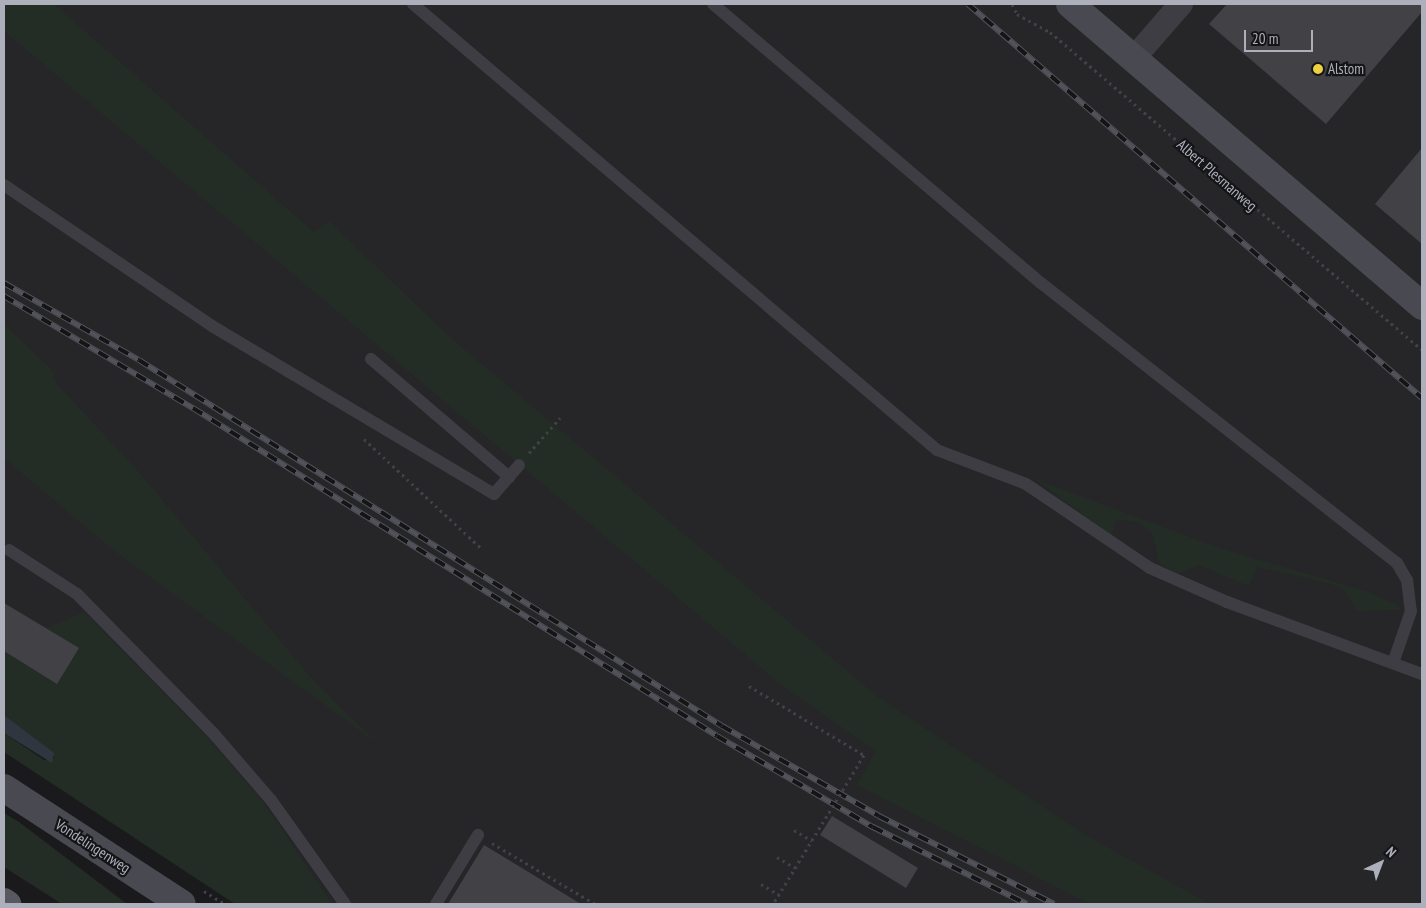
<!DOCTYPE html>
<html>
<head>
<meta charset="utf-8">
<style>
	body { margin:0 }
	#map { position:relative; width:1426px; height:908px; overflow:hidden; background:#1a1a1c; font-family:"PT Sans Narrow",sans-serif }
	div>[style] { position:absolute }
	.built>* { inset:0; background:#262629 }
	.green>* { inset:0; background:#242c26 }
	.water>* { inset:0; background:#303640 }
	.building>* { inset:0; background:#424246 }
	.path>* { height:3px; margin-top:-1.5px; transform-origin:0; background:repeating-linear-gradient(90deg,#414248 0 2.5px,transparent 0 6.5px) }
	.lane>* { height:12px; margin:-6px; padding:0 6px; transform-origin:6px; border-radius:6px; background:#3d3d43 }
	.street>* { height:24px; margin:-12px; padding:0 12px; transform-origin:12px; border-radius:12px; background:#3d3d43 }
	.secondary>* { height:28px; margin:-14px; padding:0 14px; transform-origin:14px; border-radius:14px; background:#494a51 }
	.primary>* { height:28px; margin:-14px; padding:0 14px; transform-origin:14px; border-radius:14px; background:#575860 }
	.rail>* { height:5.5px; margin-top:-2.75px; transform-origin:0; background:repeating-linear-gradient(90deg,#151517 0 11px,#52535a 0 22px); box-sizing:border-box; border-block:1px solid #52535a }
	.path-bridge>* { height:3px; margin-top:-1.5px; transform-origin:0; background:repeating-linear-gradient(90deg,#414248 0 2.5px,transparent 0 6.5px) }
	.dots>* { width:14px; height:14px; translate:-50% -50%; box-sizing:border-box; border:2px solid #151517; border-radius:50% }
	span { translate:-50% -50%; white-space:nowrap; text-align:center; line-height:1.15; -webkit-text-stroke:4.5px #151517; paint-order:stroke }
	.poi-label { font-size:15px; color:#adafbb }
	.left { translate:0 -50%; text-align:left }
	.street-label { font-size:15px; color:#adafbb }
	.frame { position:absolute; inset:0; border:5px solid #adafbb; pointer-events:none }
	.north { position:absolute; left:1356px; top:838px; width:50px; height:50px; -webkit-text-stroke:4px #151517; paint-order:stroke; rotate:43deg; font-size:14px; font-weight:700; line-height:20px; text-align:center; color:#adafbb }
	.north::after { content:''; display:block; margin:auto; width:18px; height:22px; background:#adafbb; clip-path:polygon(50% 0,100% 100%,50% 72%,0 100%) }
	.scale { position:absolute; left:1244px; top:30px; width:69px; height:22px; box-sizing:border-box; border:2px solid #adafbb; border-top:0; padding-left:6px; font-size:15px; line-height:18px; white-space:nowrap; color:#adafbb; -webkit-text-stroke:4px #151517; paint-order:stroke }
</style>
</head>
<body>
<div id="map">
	<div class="built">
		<i style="clip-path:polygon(4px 4px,1422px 4px,1422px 904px,281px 904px,4px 715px)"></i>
	</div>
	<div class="green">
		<i style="clip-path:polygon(4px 4px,54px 4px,314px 232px,329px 221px,451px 338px,877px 696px,1087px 836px,1210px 904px,1090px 904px,857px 785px,876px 751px,785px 688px,4px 31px)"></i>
		<i style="clip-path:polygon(4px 324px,52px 370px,57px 384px,138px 471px,313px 680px,377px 743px,112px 549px,4px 458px)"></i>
		<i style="clip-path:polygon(1035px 479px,1219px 548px,1369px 592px,1399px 606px,1399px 610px,1357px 611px,1345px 591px,1332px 584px,1257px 567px,1249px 586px,1198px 565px,1178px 574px,1160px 564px,1152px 533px,1137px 522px,1117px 520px,1111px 535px)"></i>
		<i style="clip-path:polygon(84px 612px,210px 740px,266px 806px,332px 904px,235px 904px,4px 752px,4px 733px,44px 760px,55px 758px,4px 715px,4px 621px,35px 633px)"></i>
		<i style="clip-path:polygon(4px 813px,19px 822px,127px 904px,62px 904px,4px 867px)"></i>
	</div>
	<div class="water">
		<i style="clip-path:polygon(4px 715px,54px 753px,52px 763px,4px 733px)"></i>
	</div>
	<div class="building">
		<i style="clip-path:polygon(1227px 4px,1422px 4px,1422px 12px,1326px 124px,1209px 24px)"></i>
		<i style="clip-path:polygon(1422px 148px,1422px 244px,1375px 204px)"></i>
		<i style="clip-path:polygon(4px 603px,79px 648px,57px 684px,4px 651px)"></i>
		<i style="clip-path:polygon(832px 816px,918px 868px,906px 888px,820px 835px)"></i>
		<i style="clip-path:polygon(484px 845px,581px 904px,448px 904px)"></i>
	</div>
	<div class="path">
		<i style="left:1012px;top:4px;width:11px;rotate:63deg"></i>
		<i style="left:1017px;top:14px;width:38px;rotate:29deg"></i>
		<i style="left:1050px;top:32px;width:489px;rotate:40.5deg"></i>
		<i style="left:364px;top:439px;width:160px;rotate:43deg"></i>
		<i style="left:529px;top:453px;width:47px;rotate:-48.5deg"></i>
		<i style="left:794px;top:830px;width:21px;rotate:31deg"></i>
		<i style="left:492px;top:843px;width:120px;rotate:30.6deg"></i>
		<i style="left:777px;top:857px;width:21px;rotate:31deg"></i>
		<i style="left:761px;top:884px;width:21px;rotate:31deg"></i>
		<i style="left:204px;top:891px;width:25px;rotate:32deg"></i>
	</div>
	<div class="lane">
		<i style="left:413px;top:4px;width:688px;rotate:40.4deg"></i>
		<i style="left:937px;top:450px;width:95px;rotate:20.9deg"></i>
		<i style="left:1026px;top:484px;width:150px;rotate:34.1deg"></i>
		<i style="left:1150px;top:568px;width:84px;rotate:23.8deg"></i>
		<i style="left:1227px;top:602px;width:208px;rotate:20.3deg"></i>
		<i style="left:713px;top:4px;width:431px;rotate:40.4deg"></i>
		<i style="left:1041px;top:283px;width:453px;rotate:38.2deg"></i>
		<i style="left:1397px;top:563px;width:20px;rotate:60deg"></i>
		<i style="left:1407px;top:580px;width:31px;rotate:83deg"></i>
		<i style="left:1411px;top:611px;width:55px;rotate:109.1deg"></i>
		<i style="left:4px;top:185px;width:251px;rotate:34.1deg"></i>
		<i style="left:212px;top:326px;width:328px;rotate:30.8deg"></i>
		<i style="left:494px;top:494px;width:38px;rotate:-49deg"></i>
		<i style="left:371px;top:359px;width:182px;rotate:40.5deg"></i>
		<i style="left:9px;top:550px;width:81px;rotate:32.9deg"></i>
		<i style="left:77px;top:594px;width:196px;rotate:45.6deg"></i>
		<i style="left:214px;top:734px;width:87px;rotate:49.2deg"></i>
		<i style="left:271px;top:800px;width:128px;rotate:54.6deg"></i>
		<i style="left:436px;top:904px;width:81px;rotate:-58.7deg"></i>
	</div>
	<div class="street">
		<i style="left:1134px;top:58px;width:72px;rotate:-49deg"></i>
	</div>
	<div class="secondary">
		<i style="left:1070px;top:4px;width:464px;rotate:40.6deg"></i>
		<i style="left:4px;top:788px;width:212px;rotate:33.1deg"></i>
	</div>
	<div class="primary">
		<i style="left:4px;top:902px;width:4px;rotate:34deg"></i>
	</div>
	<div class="rail">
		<i style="left:968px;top:4px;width:601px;rotate:40.95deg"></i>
		<i style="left:4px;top:283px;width:155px;rotate:29.7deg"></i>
		<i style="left:139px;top:360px;width:688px;rotate:32.12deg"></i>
		<i style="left:722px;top:726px;width:181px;rotate:29.8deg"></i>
		<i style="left:879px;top:816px;width:196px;rotate:26.7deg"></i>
		<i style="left:4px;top:296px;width:220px;rotate:30.7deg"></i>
		<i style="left:193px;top:408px;width:618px;rotate:32.04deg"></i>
		<i style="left:717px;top:736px;width:181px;rotate:30.3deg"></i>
		<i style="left:873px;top:827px;width:172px;rotate:26.6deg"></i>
	</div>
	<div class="path-bridge">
		<i style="left:749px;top:686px;width:134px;rotate:31deg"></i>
		<i style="left:864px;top:755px;width:175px;rotate:121.4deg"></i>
	</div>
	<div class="dots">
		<i style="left:1318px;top:69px;background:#eed140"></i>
	</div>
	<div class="poi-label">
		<span class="left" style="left:1328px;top:69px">Alstom</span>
	</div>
	<div class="street-label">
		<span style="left:1217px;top:175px;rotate:41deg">Albert Plesmanweg</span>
		<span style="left:93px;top:846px;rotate:33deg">Vondelingenweg</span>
	</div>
	<div class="frame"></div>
	<div class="north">N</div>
	<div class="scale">20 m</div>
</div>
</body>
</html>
